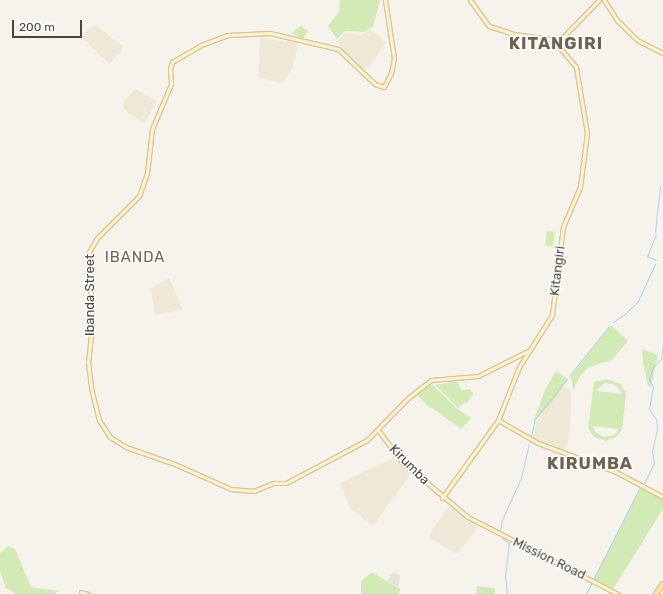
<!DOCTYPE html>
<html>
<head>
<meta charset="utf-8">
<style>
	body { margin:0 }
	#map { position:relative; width:663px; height:594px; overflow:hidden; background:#f6f3ec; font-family:Rubik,sans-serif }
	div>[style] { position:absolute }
	.industrial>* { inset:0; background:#e6e2dd }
	.education>* { inset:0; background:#efe8d6 }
	.green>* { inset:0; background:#d2eab5 }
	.stream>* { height:1px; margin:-0.5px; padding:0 0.5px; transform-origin:0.5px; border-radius:0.5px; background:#a9d4f2 }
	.roads { filter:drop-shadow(1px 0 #d6c79b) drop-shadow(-1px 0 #d6c79b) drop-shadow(0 1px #d6c79b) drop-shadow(0 -1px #d6c79b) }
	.secondary>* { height:3px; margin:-1.5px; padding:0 1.5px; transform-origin:1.5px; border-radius:1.5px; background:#fff3cd }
	.primary>* { height:3.5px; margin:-1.75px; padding:0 1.75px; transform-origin:1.75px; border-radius:1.75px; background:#ffe39c }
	span { translate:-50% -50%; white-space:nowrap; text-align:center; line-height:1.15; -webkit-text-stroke:3px #fff; paint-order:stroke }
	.street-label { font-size:13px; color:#4b4439 }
	.quarter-label { font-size:15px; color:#6e6250; letter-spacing:1px }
	.district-label { font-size:17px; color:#6e6250; font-weight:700; letter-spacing:1px }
	.scale { position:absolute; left:12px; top:20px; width:70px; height:18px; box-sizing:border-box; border:2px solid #4b4439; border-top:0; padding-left:5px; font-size:12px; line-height:14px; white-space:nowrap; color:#4b4439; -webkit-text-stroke:3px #fff; paint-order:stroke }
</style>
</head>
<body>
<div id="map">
	<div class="industrial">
		<i style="clip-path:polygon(393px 572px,400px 576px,398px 587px,387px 581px)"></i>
	</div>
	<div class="education">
		<i style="clip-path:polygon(95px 25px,123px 46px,121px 52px,109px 64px,81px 36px)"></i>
		<i style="clip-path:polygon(371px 30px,386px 42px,368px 68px,363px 70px,336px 42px,345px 33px,360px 35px)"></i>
		<i style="clip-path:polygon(260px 38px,298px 43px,293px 68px,282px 83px,258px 78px)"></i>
		<i style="clip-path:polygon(135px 89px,157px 101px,144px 124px,124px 110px,124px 102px)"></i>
		<i style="clip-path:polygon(169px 278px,183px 310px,155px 315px,151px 289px)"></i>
		<i style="clip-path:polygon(559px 385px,570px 390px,571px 402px,569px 439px,565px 450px,533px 438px,537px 421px)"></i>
		<i style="clip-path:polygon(394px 458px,411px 473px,373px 526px,351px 509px,340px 483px)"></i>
		<i style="clip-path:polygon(449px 506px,478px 527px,457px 554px,428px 537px)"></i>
	</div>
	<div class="green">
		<i style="clip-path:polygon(340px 0,380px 0,373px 27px,365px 32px,345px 31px,337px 39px,328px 26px,339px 12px)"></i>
		<i style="clip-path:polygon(301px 26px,308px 31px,303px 39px,291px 33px)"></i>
		<i style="clip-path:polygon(547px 231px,555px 232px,553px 247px,545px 245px)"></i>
		<i style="clip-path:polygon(611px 325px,628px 341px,612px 360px,589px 367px,581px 375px,573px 390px,571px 376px)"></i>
		<i style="clip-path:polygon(642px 349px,658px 355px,651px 386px,648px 386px,643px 364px)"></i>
		<i style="clip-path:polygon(556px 371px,568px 379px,552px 402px,533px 422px,545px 390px)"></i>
		<i style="clip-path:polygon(evenodd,607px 379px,621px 384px,626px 394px,622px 430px,616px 437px,606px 441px,594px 437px,588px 428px,594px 382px,607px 379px,605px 383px,616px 385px,622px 394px,597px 391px,596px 398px,597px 390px,605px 383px,607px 379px,593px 426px,618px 429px,618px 430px,614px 435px,604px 437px,595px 432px,593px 426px)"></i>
		<i style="clip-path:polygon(457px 381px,461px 390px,470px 389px,473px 394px,467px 403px,465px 402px,458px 408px,435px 385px)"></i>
		<i style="clip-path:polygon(433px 385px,455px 407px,471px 418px,461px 429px,431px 407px,430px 408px,417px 395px,427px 386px)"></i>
		<i style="clip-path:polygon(641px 487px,663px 499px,663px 509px,613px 589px,593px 579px)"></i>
		<i style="clip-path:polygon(8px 546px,15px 549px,31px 587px,57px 591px,55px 594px,16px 594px,6px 588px,0 571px,0 553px)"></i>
		<i style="clip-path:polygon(372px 572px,400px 589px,399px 594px,361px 594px,361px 581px)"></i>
		<i style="clip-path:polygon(477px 586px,495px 588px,495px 594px,476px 594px)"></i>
	</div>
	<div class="stream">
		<i style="left:655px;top:232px;width:46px;rotate:-83.8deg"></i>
		<i style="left:656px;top:234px;width:24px;rotate:112deg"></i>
		<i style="left:647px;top:256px;width:10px;rotate:24deg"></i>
		<i style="left:613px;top:322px;width:16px;rotate:-35deg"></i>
		<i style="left:626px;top:313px;width:17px;rotate:-45deg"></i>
		<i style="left:638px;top:301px;width:41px;rotate:-65.3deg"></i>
		<i style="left:569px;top:376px;width:64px;rotate:-51.3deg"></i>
		<i style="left:531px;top:436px;width:17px;rotate:-77deg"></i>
		<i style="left:535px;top:419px;width:51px;rotate:-51.3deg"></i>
		<i style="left:644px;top:483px;width:22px;rotate:-63deg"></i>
		<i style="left:654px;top:463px;width:12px;rotate:-99deg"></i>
		<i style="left:652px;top:451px;width:23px;rotate:-77deg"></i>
		<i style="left:657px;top:429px;width:10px;rotate:-96deg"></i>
		<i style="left:656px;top:419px;width:12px;rotate:-125deg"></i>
		<i style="left:649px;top:409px;width:22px;rotate:-80deg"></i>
		<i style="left:653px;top:387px;width:9px;rotate:-117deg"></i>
		<i style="left:649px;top:379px;width:13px;rotate:-72deg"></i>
		<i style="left:653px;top:367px;width:11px;rotate:-45deg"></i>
		<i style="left:661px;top:359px;width:17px;rotate:-83deg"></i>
		<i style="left:500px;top:532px;width:12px;rotate:-81deg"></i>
		<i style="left:502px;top:520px;width:46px;rotate:-65.7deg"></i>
		<i style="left:521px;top:478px;width:35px;rotate:-77deg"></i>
		<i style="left:502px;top:538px;width:9px;rotate:36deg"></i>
		<i style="left:509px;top:543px;width:33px;rotate:97deg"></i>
		<i style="left:505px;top:576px;width:18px;rotate:84deg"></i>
		<i style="left:586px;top:594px;width:120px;rotate:-63.2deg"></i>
	</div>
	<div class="roads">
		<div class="secondary">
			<i style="left:385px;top:0;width:59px;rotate:81.2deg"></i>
			<i style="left:394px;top:58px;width:15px;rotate:101deg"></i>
			<i style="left:391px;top:73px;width:16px;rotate:117deg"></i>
			<i style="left:384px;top:87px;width:9px;rotate:-162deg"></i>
			<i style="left:375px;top:84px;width:51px;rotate:-136.6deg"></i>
			<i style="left:338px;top:49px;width:70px;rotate:-166.8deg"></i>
			<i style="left:270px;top:33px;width:42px;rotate:177.3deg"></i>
			<i style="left:228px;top:35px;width:27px;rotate:160deg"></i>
			<i style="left:203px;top:44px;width:36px;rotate:150deg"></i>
			<i style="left:172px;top:62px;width:7px;rotate:106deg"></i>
			<i style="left:170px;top:69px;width:15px;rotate:86deg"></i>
			<i style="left:171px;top:84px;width:49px;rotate:112.9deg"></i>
			<i style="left:152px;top:129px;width:44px;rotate:96.5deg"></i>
			<i style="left:147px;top:173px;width:24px;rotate:109deg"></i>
			<i style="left:139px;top:196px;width:59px;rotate:135deg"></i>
			<i style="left:97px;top:238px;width:16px;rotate:120deg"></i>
			<i style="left:89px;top:252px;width:73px;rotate:87.6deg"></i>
			<i style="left:92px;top:325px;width:37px;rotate:96deg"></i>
			<i style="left:88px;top:362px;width:26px;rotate:83deg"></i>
			<i style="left:91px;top:388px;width:33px;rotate:76deg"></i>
			<i style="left:99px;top:420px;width:20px;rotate:57deg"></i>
			<i style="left:110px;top:437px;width:19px;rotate:32deg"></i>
			<i style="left:126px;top:447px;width:54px;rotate:19.4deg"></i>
			<i style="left:177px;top:465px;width:59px;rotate:24deg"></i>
			<i style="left:231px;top:489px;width:23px;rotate:5deg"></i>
			<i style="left:254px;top:491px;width:21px;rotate:-23deg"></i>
			<i style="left:273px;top:483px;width:13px"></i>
			<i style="left:286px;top:483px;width:92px;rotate:-28deg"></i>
			<i style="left:367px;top:440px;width:59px;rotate:-45.7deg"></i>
			<i style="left:408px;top:398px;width:29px;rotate:-38deg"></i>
			<i style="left:431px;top:380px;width:47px;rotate:-4.9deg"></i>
			<i style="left:478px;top:376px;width:58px;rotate:-26.6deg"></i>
			<i style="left:470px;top:0;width:32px;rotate:54deg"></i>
			<i style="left:489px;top:26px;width:26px;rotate:18deg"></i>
			<i style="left:514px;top:34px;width:43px;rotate:7.9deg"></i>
			<i style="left:604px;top:0;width:24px;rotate:57deg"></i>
			<i style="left:617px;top:20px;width:28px;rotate:45deg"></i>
			<i style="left:637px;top:40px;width:29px;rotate:27deg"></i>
			<i style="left:560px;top:48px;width:10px;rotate:-79deg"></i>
			<i style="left:562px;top:38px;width:53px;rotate:-45.8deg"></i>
			<i style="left:498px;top:420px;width:46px;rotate:29.9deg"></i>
			<i style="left:538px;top:443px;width:83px;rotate:20.4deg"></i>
			<i style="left:616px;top:472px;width:53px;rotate:28deg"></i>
			<i style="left:378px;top:430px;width:40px;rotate:53deg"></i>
			<i style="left:402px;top:462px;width:86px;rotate:39.8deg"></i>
			<i style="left:468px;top:517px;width:169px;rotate:27.2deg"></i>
			<i style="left:442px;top:498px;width:96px;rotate:-54.3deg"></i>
			<i style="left:498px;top:420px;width:57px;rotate:-68.4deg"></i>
			<i style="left:519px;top:367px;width:62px;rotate:-57.6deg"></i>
			<i style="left:552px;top:315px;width:89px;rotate:-82.9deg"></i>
			<i style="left:563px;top:227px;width:43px;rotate:-67deg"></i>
			<i style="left:580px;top:187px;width:54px;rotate:-82.6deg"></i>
			<i style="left:587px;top:133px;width:67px;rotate:-99.5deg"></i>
			<i style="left:576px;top:67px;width:30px;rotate:-130deg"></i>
			<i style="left:81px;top:592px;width:7px;rotate:16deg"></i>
		</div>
		<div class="primary">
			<i style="left:656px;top:594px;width:12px;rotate:-55deg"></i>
		</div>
	</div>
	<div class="street-label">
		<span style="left:558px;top:271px;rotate:-83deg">Kitangiri</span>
		<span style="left:90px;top:295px;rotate:-90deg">Ibanda Street</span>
		<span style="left:409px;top:465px;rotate:45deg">Kirumba</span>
		<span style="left:549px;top:559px;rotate:26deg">Mission Road</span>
	</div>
	<div class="quarter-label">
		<span style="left:135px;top:258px">IBANDA</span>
	</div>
	<div class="district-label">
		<span style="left:556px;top:44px">KITANGIRI</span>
		<span style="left:590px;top:464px">KIRUMBA</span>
	</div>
	<div class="scale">200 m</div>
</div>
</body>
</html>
